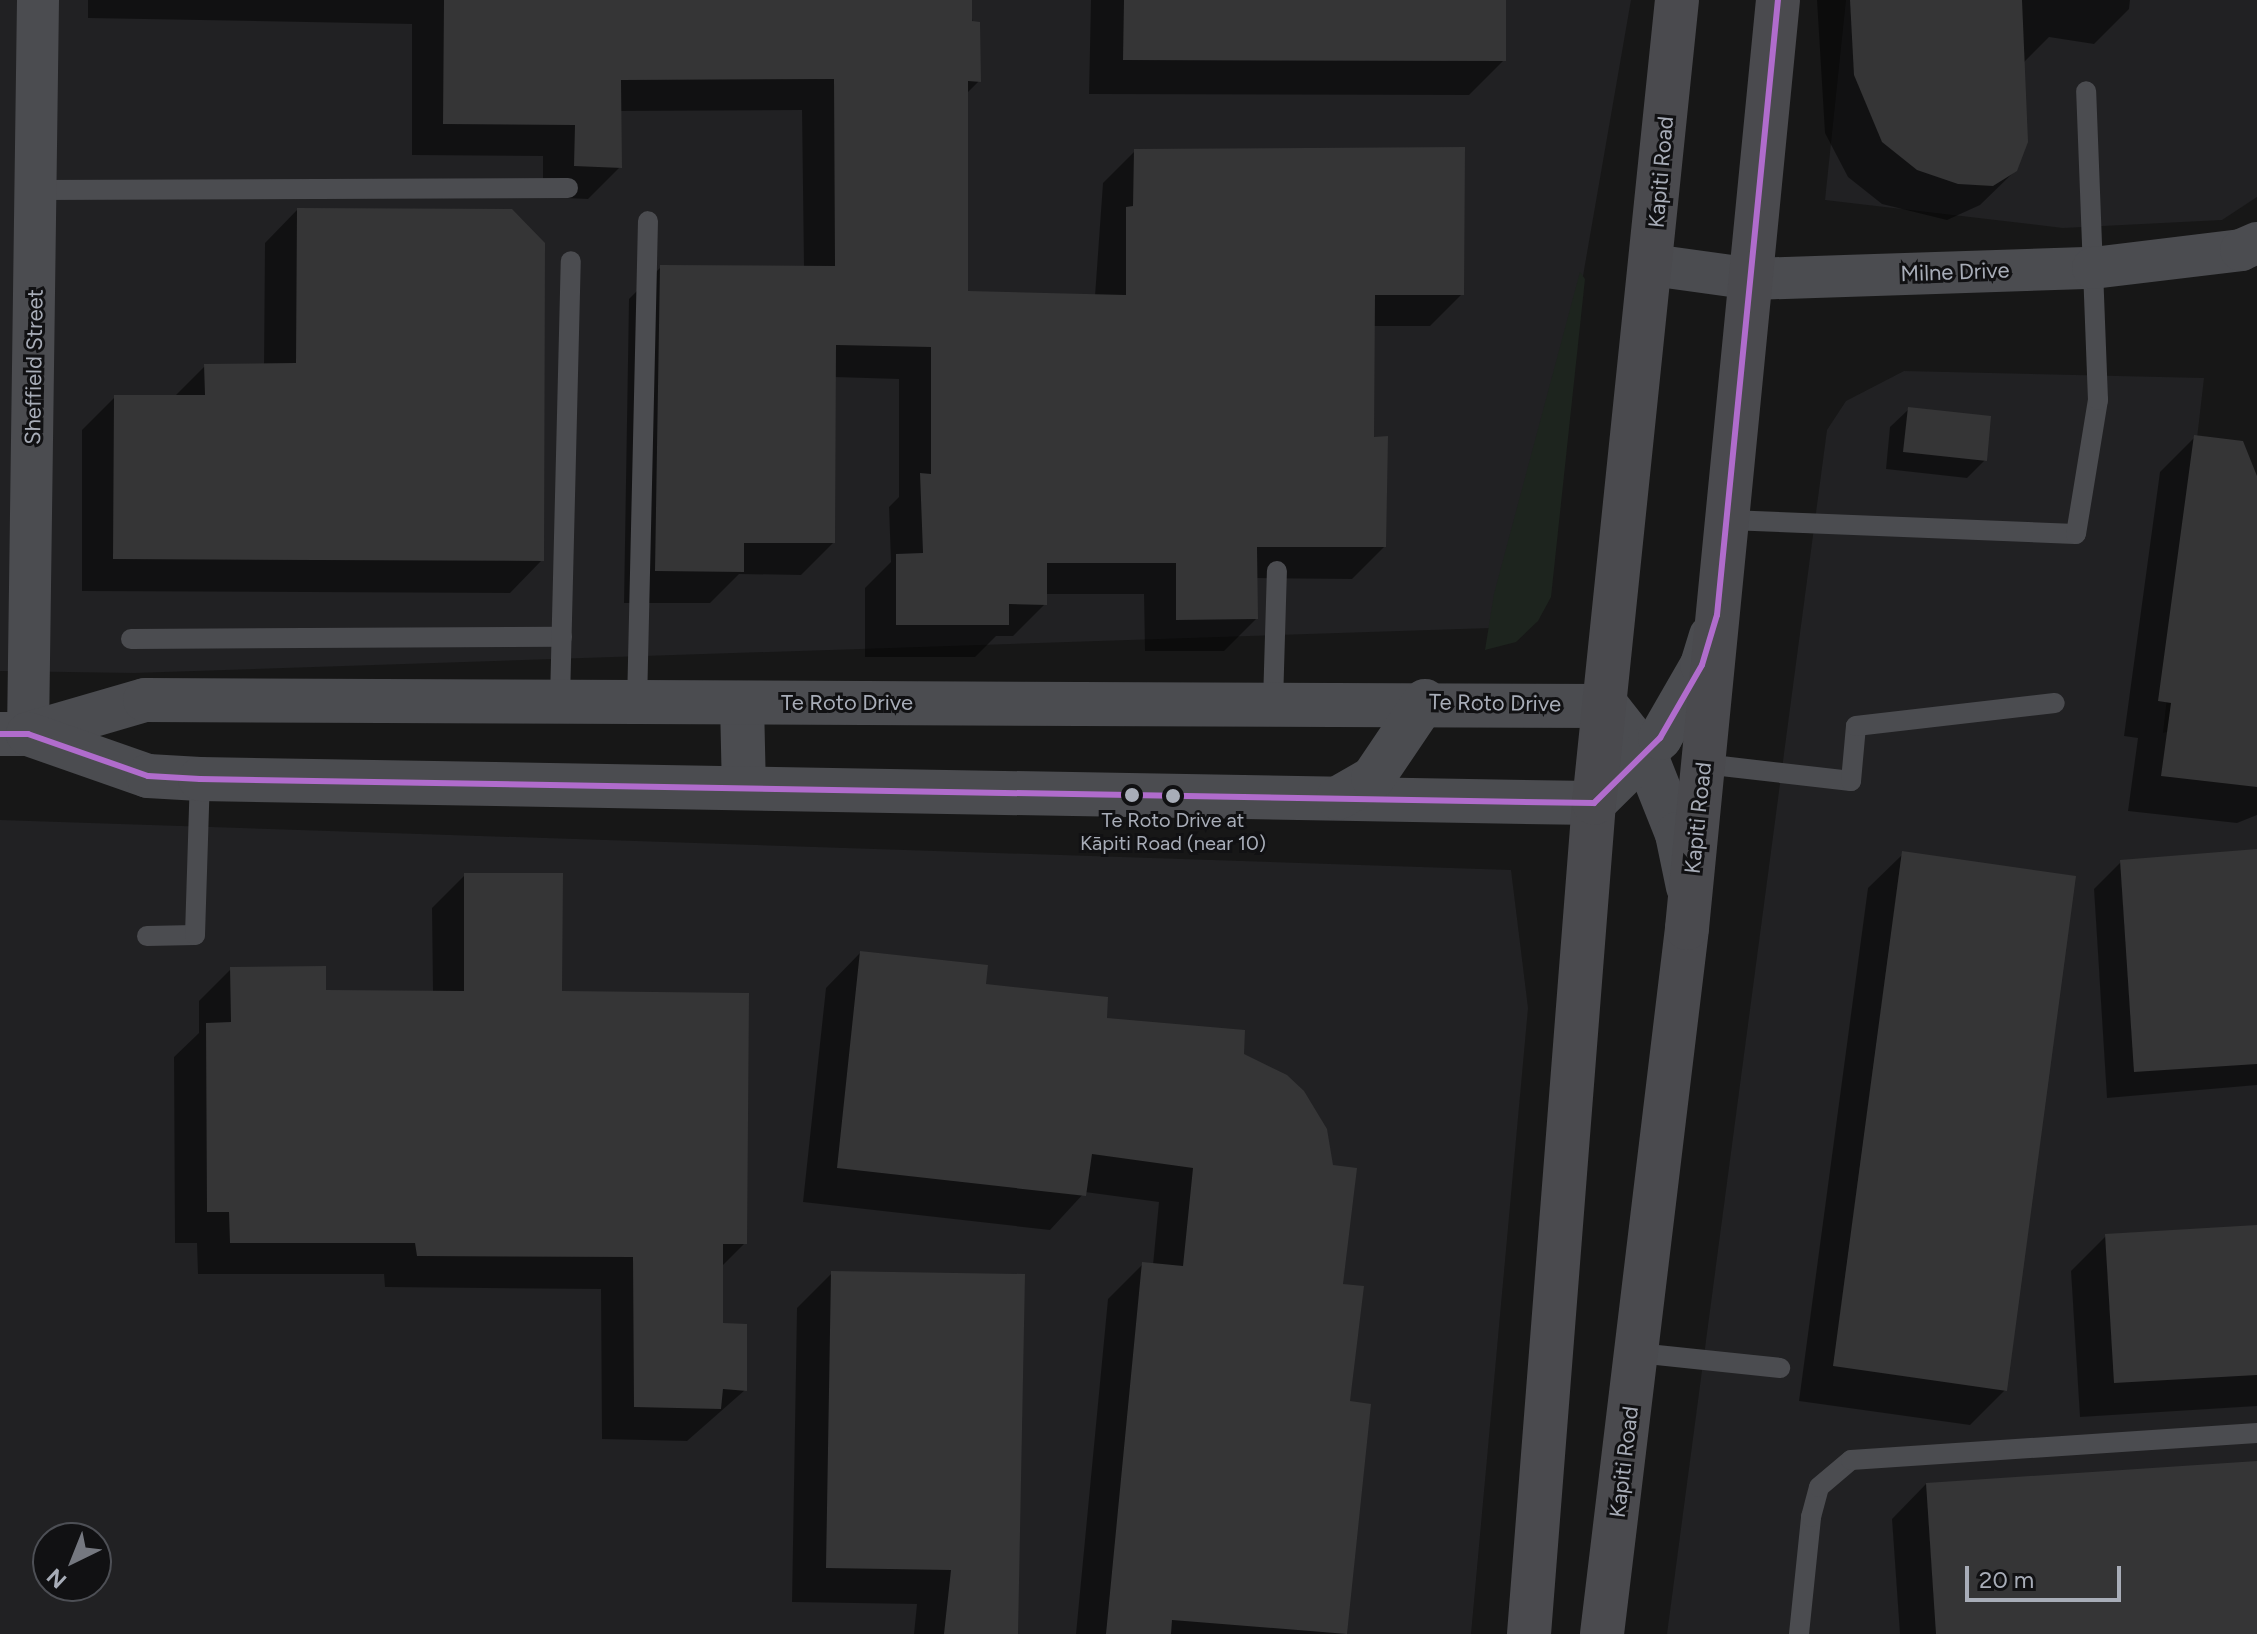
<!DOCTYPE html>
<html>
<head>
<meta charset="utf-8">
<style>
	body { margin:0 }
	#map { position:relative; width:2257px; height:1634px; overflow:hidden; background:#171717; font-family:Figtree,sans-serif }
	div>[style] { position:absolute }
	.built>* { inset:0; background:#212123 }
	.green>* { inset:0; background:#1d241e }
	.shadow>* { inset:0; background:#0007 }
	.building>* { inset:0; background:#353536 }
	.service>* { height:20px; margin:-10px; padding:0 10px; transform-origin:10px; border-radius:10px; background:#4b4c50 }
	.minor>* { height:42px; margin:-21px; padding:0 21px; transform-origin:21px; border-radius:21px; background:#4b4c50 }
	.tertiary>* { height:44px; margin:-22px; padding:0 22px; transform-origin:22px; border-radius:22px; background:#4b4c50 }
	.secondary>* { height:44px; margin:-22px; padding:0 22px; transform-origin:22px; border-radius:22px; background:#4a4a4e }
	.bus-1>* { height:6px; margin:-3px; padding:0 3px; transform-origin:3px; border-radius:3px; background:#b06ccc }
	.dots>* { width:22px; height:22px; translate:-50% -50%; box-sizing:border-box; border:4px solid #111113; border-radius:50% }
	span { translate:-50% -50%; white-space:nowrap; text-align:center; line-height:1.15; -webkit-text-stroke:6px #111113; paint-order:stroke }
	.bus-label { font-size:20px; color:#a8adb8 }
	.street-label { font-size:22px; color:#a8adb8 }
	.north { position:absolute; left:32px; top:1522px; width:80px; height:80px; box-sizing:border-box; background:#111113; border:2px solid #4d4f55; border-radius:50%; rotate:223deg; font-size:22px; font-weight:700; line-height:32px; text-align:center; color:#a8adb8 }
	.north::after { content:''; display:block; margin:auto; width:28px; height:36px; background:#757880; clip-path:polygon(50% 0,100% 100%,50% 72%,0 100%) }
	.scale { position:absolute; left:1965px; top:1566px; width:156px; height:36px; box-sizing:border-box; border:4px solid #a8adb8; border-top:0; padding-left:10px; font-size:24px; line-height:28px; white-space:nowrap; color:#a8adb8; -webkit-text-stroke:6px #111113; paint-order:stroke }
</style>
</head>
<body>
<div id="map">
	<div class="built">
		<i style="clip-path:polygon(0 0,1631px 0,1522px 627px,134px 673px,0 671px)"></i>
		<i style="clip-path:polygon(1846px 0,2257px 0,2257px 197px,2222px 220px,2063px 228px,1825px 200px)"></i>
		<i style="clip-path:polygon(1904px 371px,2204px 378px,2163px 733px,2257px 703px,2257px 1634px,1667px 1634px,1827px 430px,1846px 401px)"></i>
		<i style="clip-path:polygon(evenodd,0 820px,1511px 870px,1528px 1008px,1471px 1634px,0 1634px,0 820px,48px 1538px,96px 1538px,96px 1586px,48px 1586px,48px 1538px)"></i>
	</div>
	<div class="green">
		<i style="clip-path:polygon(1580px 272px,1585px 279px,1551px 597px,1538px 621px,1516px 642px,1485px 650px,1494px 594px)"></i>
	</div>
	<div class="shadow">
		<i style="clip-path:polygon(88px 0,970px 0,979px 81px,966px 94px,966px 293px,1095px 296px,1103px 183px,1135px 151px,1462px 294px,1430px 326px,1373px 326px,1372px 439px,1384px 547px,1352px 579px,1255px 578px,1256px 619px,1224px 651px,1145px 651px,1144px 594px,1045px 594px,1045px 604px,1013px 636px,996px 636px,975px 657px,865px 657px,865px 588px,891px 562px,889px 507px,899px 497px,899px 379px,834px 377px,833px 543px,801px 575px,739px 574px,710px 603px,624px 603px,629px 299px,661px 267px,804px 268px,802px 110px,619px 111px,620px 167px,588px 199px,543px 197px,543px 156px,412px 155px,412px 24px,88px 18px)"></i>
		<i style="clip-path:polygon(1091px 0,1504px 0,1504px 60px,1469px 95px,1089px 94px)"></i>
		<i style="clip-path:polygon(1817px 0,2130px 0,2129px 9px,2094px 44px,2049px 37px,2023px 63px,2016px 170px,1980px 205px,1947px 220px,1882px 204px,1848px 177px,1825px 133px)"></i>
		<i style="clip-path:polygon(297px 210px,542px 560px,510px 593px,82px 591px,82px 430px,115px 397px,174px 397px,205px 366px,264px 365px,265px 243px)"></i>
		<i style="clip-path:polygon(1909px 409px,1985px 460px,1967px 478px,1886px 469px,1890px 427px)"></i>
		<i style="clip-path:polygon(2195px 437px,2257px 481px,2257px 815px,2237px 823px,2128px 811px,2138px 738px,2124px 736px,2160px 472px)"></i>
		<i style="clip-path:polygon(2257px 851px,2257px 1085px,2107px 1098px,2094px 889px,2121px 862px)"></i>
		<i style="clip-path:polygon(1903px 854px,2005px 1390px,1970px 1425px,1799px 1401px,1868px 888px)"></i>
		<i style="clip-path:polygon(465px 875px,745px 1243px,721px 1267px,721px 1325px,745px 1390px,687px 1441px,602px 1439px,601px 1289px,385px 1287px,384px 1274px,198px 1274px,197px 1243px,175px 1243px,174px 1057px,199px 1033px,199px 1001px,231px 969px,324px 992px,433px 993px,432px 908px)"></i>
		<i style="clip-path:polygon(860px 953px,1242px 1055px,1341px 1285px,1348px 1403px,1369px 1406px,1345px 1634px,1076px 1634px,1108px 1299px,1143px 1264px,1153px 1265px,1159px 1202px,1085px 1192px,1050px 1230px,803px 1202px,826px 988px)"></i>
		<i style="clip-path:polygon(2257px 1227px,2257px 1406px,2080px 1417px,2071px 1271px,2106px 1236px)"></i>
		<i style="clip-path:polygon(832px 1273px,1016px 1634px,914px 1634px,917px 1604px,792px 1602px,797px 1308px)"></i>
		<i style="clip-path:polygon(2257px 1463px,2257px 1634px,1900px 1634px,1892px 1519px,1926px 1484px)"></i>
	</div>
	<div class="building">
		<i style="clip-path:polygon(444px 0,972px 0,972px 21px,980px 22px,981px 82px,968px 81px,968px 291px,1126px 295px,1126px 207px,1133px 206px,1134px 149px,1465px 147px,1464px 295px,1375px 295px,1374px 437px,1388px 436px,1386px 547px,1257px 547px,1258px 619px,1176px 620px,1176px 563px,1047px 563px,1047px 605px,1009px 604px,1009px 625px,896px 625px,896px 554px,923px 553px,920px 473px,931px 474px,931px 347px,836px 345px,835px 543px,744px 543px,744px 572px,655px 571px,660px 265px,835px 266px,834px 79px,621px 80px,622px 168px,574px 166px,575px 125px,443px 124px)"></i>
		<i style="clip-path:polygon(1124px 0,1506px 0,1506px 61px,1123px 60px)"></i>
		<i style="clip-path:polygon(1850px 0,2022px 0,2028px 142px,2017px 171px,1993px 186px,1958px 184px,1917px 170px,1882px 142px,1854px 75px)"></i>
		<i style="clip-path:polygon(297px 208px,512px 209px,545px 243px,544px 561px,113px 559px,114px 395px,205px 395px,204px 364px,296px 363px)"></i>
		<i style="clip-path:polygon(1908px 407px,1991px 416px,1987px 461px,1903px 452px)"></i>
		<i style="clip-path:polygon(2194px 435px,2243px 441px,2257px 476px,2257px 787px,2161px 776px,2171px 703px,2158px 701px)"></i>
		<i style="clip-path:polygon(2257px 849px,2257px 1064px,2134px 1072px,2120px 860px)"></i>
		<i style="clip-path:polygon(1902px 851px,2076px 876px,2007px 1391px,1833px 1366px)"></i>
		<i style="clip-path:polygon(464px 873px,563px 873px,562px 991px,749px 993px,747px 1244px,723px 1244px,723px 1323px,747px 1324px,747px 1391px,723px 1389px,721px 1409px,634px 1407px,633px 1257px,417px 1256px,415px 1243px,230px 1243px,229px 1212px,207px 1212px,206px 1023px,231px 1022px,230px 967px,326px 966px,326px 990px,464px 991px)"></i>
		<i style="clip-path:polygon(860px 951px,988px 965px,986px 984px,1108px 997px,1107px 1018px,1245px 1030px,1244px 1054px,1287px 1075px,1304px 1091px,1327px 1129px,1333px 1165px,1357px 1168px,1343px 1284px,1364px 1286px,1350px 1401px,1371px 1404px,1347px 1634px,1172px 1620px,1171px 1634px,1106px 1634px,1142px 1262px,1183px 1266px,1193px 1168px,1092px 1154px,1086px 1196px,837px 1168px)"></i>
		<i style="clip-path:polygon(2257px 1225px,2257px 1375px,2114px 1383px,2105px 1234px)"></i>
		<i style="clip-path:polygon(831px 1271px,1025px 1274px,1018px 1634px,944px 1634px,951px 1570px,826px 1568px)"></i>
		<i style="clip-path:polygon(2257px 1461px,2257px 1634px,1936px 1634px,1926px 1483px)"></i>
	</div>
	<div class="service">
		<i style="left:36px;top:190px;width:532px;rotate:-0.22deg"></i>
		<i style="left:1729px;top:520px;width:347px;rotate:2.3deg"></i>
		<i style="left:2076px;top:534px;width:136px;rotate:-80.7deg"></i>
		<i style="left:2098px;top:400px;width:309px;rotate:-92.2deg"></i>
		<i style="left:131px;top:639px;width:431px;rotate:-0.3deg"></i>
		<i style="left:560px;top:701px;width:440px;rotate:-88.6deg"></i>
		<i style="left:1273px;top:703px;width:132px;rotate:-88.3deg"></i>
		<i style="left:637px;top:705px;width:484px;rotate:-88.7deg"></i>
		<i style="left:1704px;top:764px;width:148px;rotate:6.6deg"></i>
		<i style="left:1851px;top:781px;width:55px;rotate:-84.8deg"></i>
		<i style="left:1856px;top:726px;width:200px;rotate:-6.6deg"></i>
		<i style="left:147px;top:936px;width:48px;rotate:-1.2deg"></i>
		<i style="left:195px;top:935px;width:156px;rotate:-88.2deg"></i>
		<i style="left:1638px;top:1353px;width:143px;rotate:6deg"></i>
		<i style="left:1799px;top:1634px;width:118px;rotate:-84.1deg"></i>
		<i style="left:1811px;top:1517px;width:31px;rotate:-75deg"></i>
		<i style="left:1819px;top:1487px;width:42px;rotate:-40.2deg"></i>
		<i style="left:1851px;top:1460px;width:407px;rotate:-3.8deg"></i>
	</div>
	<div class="minor">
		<i style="left:1652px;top:265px;width:102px;rotate:7.9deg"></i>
		<i style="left:1753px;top:279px;width:340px;rotate:-1.9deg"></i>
		<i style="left:2093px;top:268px;width:149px;rotate:-6.9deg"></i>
		<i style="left:2241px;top:250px;width:17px;rotate:-24deg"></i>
		<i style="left:28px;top:734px;width:734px;rotate:-89.22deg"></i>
	</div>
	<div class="tertiary">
		<i style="left:742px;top:703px;width:85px;rotate:88.7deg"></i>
		<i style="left:0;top:734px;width:28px"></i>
		<i style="left:28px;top:734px;width:122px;rotate:-16.2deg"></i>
		<i style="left:145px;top:700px;width:1462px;rotate:0.24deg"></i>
		<i style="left:1607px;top:706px;width:63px;rotate:52deg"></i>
		<i style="left:1646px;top:756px;width:84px;rotate:68.3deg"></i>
		<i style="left:1677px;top:834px;width:54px;rotate:78.3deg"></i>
		<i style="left:28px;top:734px;width:127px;rotate:19.3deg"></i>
		<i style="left:148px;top:776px;width:52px;rotate:3.3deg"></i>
		<i style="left:200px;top:779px;width:1394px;rotate:0.99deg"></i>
		<i style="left:1594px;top:803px;width:93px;rotate:-44.6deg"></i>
		<i style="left:1660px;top:738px;width:84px;rotate:-60.1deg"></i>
		<i style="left:1702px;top:665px;width:30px;rotate:-73deg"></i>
		<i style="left:1338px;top:798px;width:40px;rotate:-29.7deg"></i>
		<i style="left:1373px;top:778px;width:93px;rotate:-56deg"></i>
	</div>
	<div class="secondary">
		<i style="left:1529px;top:1634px;width:834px;rotate:-85.53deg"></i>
		<i style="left:1594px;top:803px;width:807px;rotate:-84.1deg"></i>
		<i style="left:1602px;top:1634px;width:711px;rotate:-83.13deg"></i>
		<i style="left:1687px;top:928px;width:932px;rotate:-84.4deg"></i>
	</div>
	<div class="bus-1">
		<i style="left:0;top:734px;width:28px"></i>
		<i style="left:28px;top:734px;width:127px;rotate:19.3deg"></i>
		<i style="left:148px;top:776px;width:52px;rotate:3.3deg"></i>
		<i style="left:200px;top:779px;width:1394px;rotate:0.99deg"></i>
		<i style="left:1594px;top:803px;width:93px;rotate:-44.6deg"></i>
		<i style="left:1660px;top:738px;width:84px;rotate:-60.1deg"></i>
		<i style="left:1702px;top:665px;width:52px;rotate:-73.3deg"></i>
		<i style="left:1717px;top:615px;width:618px;rotate:-84.34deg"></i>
	</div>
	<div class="dots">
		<i style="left:1132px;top:795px;background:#a8adb8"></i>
		<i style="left:1173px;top:796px;background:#a8adb8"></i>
	</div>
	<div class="bus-label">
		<span style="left:1173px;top:832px">Te Roto Drive at<br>Kāpiti Road (near 10)</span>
	</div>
	<div class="street-label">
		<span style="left:1661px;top:172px;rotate:-85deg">Kapiti Road</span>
		<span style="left:1955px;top:272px;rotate:-2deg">Milne Drive</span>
		<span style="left:34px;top:367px;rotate:-89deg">Sheffield Street</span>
		<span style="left:847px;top:703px">Te Roto Drive</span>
		<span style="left:1495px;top:703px;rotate:1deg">Te Roto Drive</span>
		<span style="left:1698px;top:818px;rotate:-84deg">Kapiti Road</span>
		<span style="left:1624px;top:1462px;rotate:-83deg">Kapiti Road</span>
	</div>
	<div class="north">N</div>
	<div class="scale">20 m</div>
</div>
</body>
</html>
